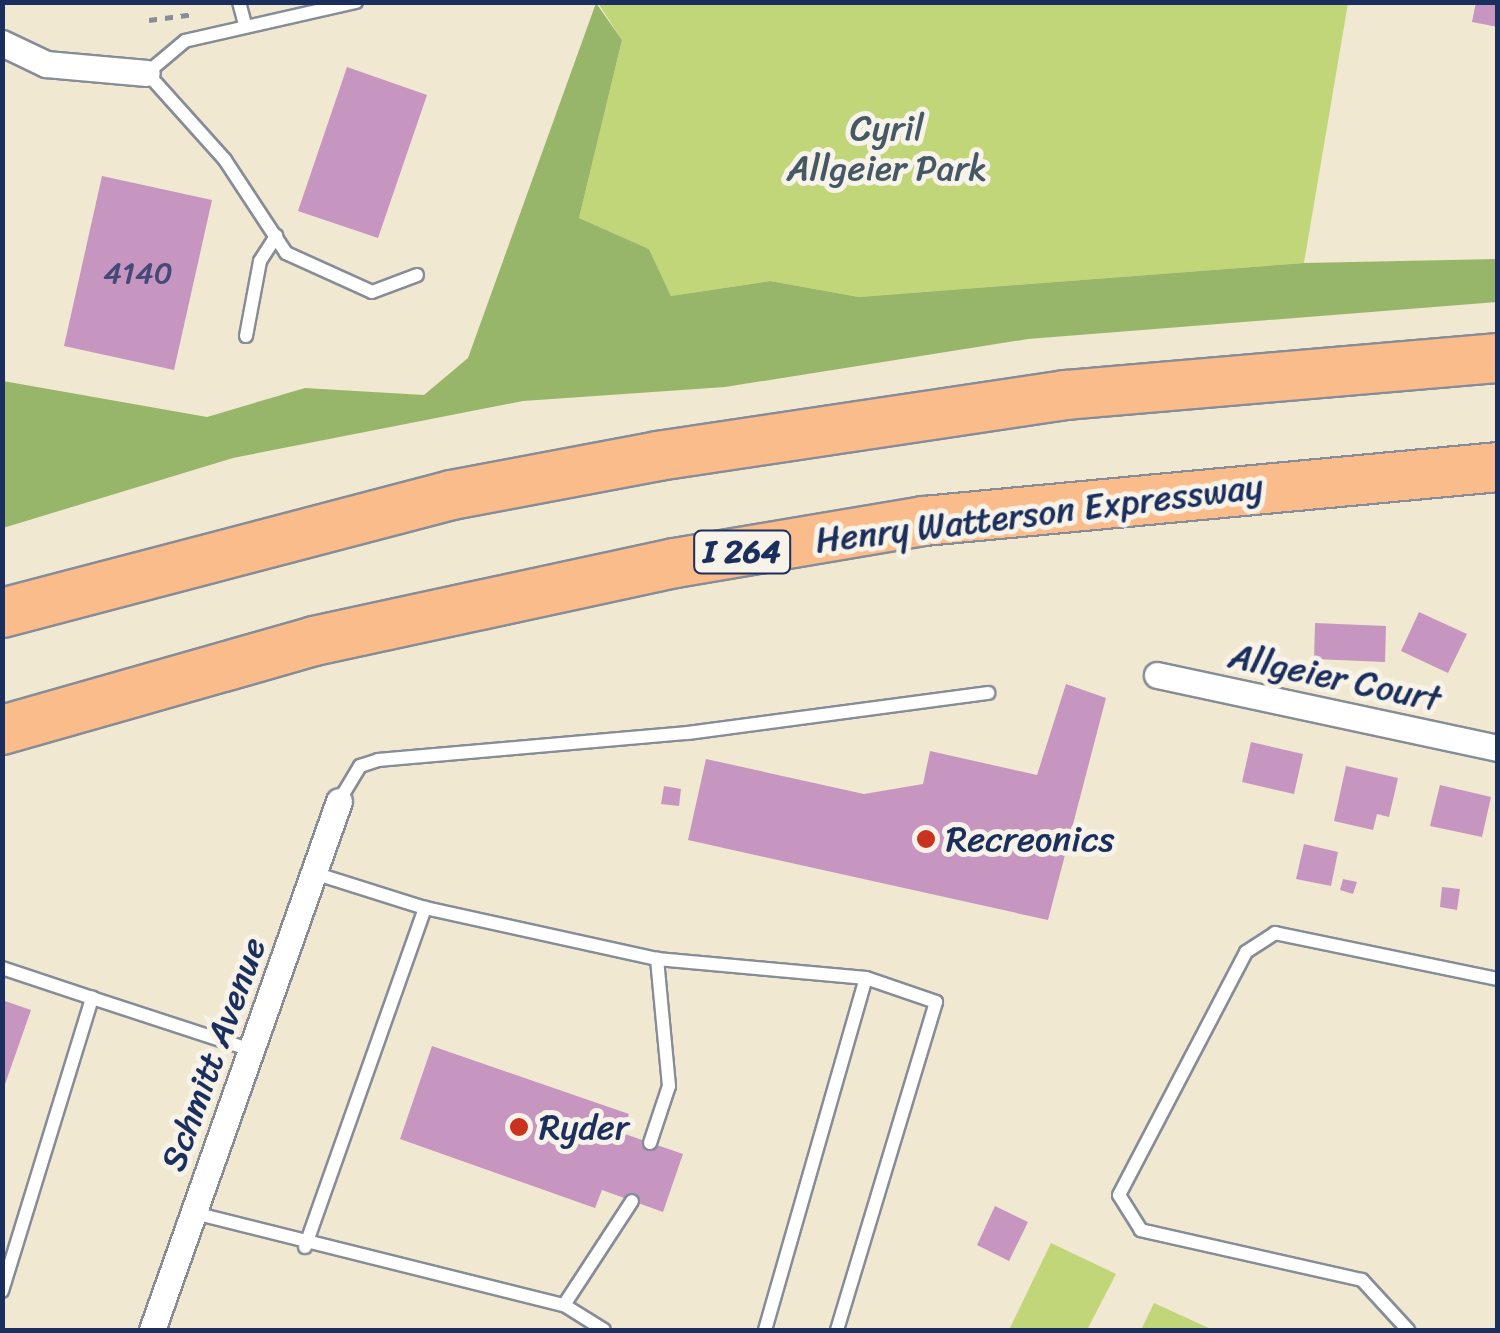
<!DOCTYPE html>
<html>
<head>
<meta charset="utf-8">
<style>
	body { margin:0 }
	#map { position:relative; width:1500px; height:1333px; overflow:hidden; background:#f1e8d1; font-family:Sriracha,sans-serif }
	div>[style] { position:absolute }
	.green>* { inset:0; background:#c1d579 }
	.forest>* { inset:0; background:#98b669 }
	.building>* { inset:0; background:#c696c1 }
	.path>* { height:5px; margin-top:-2.5px; transform-origin:0; background:repeating-linear-gradient(90deg,#868c98 0 8px,transparent 0 16px) }
	.roads { filter:drop-shadow(2px 0 #868c98) drop-shadow(-2px 0 #868c98) drop-shadow(0 2px #868c98) drop-shadow(0 -2px #868c98) }
	.lane>* { height:12px; margin:-6px; padding:0 6px; transform-origin:6px; border-radius:6px; background:#fff }
	.street>* { height:25px; margin:-12.5px; padding:0 12.5px; transform-origin:12.5px; border-radius:12.5px; background:#fff }
	.highway>* { height:48px; margin:-24px; padding:0 24px; transform-origin:24px; border-radius:24px; background:#fabc8b }
	.dots>* { width:28px; height:28px; translate:-50% -50%; box-sizing:border-box; border:5px solid #f7f3e8; border-radius:50% }
	span { translate:-50% -50%; white-space:nowrap; text-align:center; line-height:1.15; -webkit-text-stroke:10px #f7f3e8; paint-order:stroke }
	.number-label { font-size:30px; color:#464977 }
	.number-label span { -webkit-text-stroke-width:0 }
	.shield-label span { padding:2px 8px; background:#f7f3e8; border:2px solid; border-radius:8px; -webkit-text-stroke-width:0 }
	.shield-label { font-size:32px; color:#1b2f5e; font-weight:700 }
	.park-label { font-size:35px; color:#445865 }
	.street-label { font-size:35px; color:#1b2f5e }
	.poi-label { font-size:35px; color:#1b2f5e }
	.left { translate:0 -50%; text-align:left }
	.frame { position:absolute; inset:0; border:5px solid #1b2f5e; pointer-events:none }
</style>
</head>
<body>
<div id="map">
	<div class="green">
		<i style="clip-path:polygon(598px 3px,1348px 3px,1304px 263px,859px 297px,770px 281px,671px 296px,649px 249px,579px 218px,622px 40px)"></i>
		<i style="clip-path:polygon(1051px 1243px,1116px 1274px,1087px 1330px,1009px 1330px)"></i>
		<i style="clip-path:polygon(1154px 1303px,1213px 1330px,1141px 1330px)"></i>
	</div>
	<div class="forest">
		<i style="clip-path:polygon(596px 3px,622px 40px,579px 218px,649px 249px,671px 296px,770px 281px,859px 297px,1304px 263px,1497px 259px,1497px 302px,1028px 339px,725px 387px,523px 401px,233px 458px,3px 528px,3px 381px,207px 417px,305px 388px,424px 395px,468px 358px)"></i>
	</div>
	<div class="building">
		<i style="clip-path:polygon(1476px 2px,1498px 2px,1498px 27px,1472px 22px)"></i>
		<i style="clip-path:polygon(347px 67px,427px 95px,378px 238px,298px 211px)"></i>
		<i style="clip-path:polygon(102px 176px,212px 200px,174px 370px,64px 346px)"></i>
		<i style="clip-path:polygon(1419px 612px,1467px 634px,1448px 673px,1401px 651px)"></i>
		<i style="clip-path:polygon(1315px 623px,1386px 626px,1385px 662px,1314px 659px)"></i>
		<i style="clip-path:polygon(1066px 684px,1106px 698px,1048px 920px,688px 840px,706px 759px,864px 794px,923px 784px,930px 751px,1037px 775px)"></i>
		<i style="clip-path:polygon(1251px 742px,1303px 754px,1294px 794px,1242px 782px)"></i>
		<i style="clip-path:polygon(1346px 766px,1398px 778px,1389px 817px,1377px 814px,1373px 830px,1334px 821px)"></i>
		<i style="clip-path:polygon(1440px 785px,1491px 797px,1482px 837px,1430px 826px)"></i>
		<i style="clip-path:polygon(664px 786px,681px 789px,679px 806px,661px 804px)"></i>
		<i style="clip-path:polygon(1304px 844px,1338px 852px,1331px 886px,1296px 879px)"></i>
		<i style="clip-path:polygon(1343px 879px,1357px 882px,1353px 894px,1340px 890px)"></i>
		<i style="clip-path:polygon(1442px 887px,1460px 889px,1457px 910px,1440px 907px)"></i>
		<i style="clip-path:polygon(2px 1000px,31px 1010px,3px 1090px,2px 1090px)"></i>
		<i style="clip-path:polygon(432px 1046px,629px 1114px,622px 1133px,683px 1154px,663px 1212px,602px 1190px,595px 1208px,400px 1139px)"></i>
		<i style="clip-path:polygon(995px 1206px,1028px 1222px,1009px 1261px,977px 1245px)"></i>
	</div>
	<div class="path">
		<i style="left:149px;top:20px;width:46px;rotate:-7.4deg"></i>
	</div>
	<div class="roads">
		<div class="lane">
			<i style="left:239px;top:2px;width:23px;rotate:75deg"></i>
			<i style="left:356px;top:2px;width:175px;rotate:167.2deg"></i>
			<i style="left:185px;top:41px;width:50px;rotate:139.9deg"></i>
			<i style="left:147px;top:73px;width:117px;rotate:48.1deg"></i>
			<i style="left:225px;top:160px;width:111px;rotate:56.7deg"></i>
			<i style="left:286px;top:253px;width:94px;rotate:24.4deg"></i>
			<i style="left:372px;top:292px;width:48px;rotate:-20.7deg"></i>
			<i style="left:246px;top:336px;width:76px;rotate:-79.4deg"></i>
			<i style="left:260px;top:261px;width:30px;rotate:-57deg"></i>
			<i style="left:339px;top:801px;width:41px;rotate:-59deg"></i>
			<i style="left:360px;top:766px;width:19px;rotate:-18deg"></i>
			<i style="left:378px;top:760px;width:311px;rotate:-5deg"></i>
			<i style="left:688px;top:733px;width:303px;rotate:-7.6deg"></i>
			<i style="left:314px;top:873px;width:116px;rotate:17.5deg"></i>
			<i style="left:425px;top:908px;width:238px;rotate:12.4deg"></i>
			<i style="left:657px;top:959px;width:210px;rotate:5.2deg"></i>
			<i style="left:866px;top:978px;width:74px;rotate:18.9deg"></i>
			<i style="left:936px;top:1002px;width:343px;rotate:106.8deg"></i>
			<i style="left:2px;top:968px;width:95px;rotate:18.4deg"></i>
			<i style="left:650px;top:1143px;width:60px;rotate:-71.6deg"></i>
			<i style="left:669px;top:1086px;width:128px;rotate:-95.4deg"></i>
			<i style="left:194px;top:1213px;width:381px;rotate:14deg"></i>
			<i style="left:564px;top:1305px;width:47px;rotate:32deg"></i>
			<i style="left:305px;top:1247px;width:360px;rotate:-70.5deg"></i>
			<i style="left:2px;top:1291px;width:307px;rotate:-72.9deg"></i>
			<i style="left:92px;top:998px;width:167px;rotate:18.1deg"></i>
			<i style="left:564px;top:1305px;width:124px;rotate:-56.8deg"></i>
			<i style="left:765px;top:1330px;width:366px;rotate:-74deg"></i>
			<i style="left:1408px;top:1330px;width:68px;rotate:-132.6deg"></i>
			<i style="left:1362px;top:1280px;width:227px;rotate:-167.3deg"></i>
			<i style="left:1141px;top:1230px;width:41px;rotate:-122.2deg"></i>
			<i style="left:1119px;top:1195px;width:274px;rotate:-62.4deg"></i>
			<i style="left:1246px;top:952px;width:35px;rotate:-33deg"></i>
			<i style="left:1275px;top:933px;width:228px;rotate:11.7deg"></i>
		</div>
		<div class="street">
			<i style="left:2px;top:43px;width:49px;rotate:25.5deg"></i>
			<i style="left:46px;top:64px;width:101px;rotate:5.1deg"></i>
			<i style="left:1157px;top:675px;width:349px;rotate:12.1deg"></i>
			<i style="left:152px;top:1330px;width:561px;rotate:-70.53deg"></i>
		</div>
		<div class="highway">
			<i style="left:2px;top:613px;width:465px;rotate:-14.7deg"></i>
			<i style="left:452px;top:495px;width:210px;rotate:-10.7deg"></i>
			<i style="left:658px;top:456px;width:412px;rotate:-8.5deg"></i>
			<i style="left:1065px;top:395px;width:435px;rotate:-4.9deg"></i>
			<i style="left:2px;top:730px;width:324px;rotate:-15.9deg"></i>
			<i style="left:314px;top:641px;width:369px;rotate:-12.2deg"></i>
			<i style="left:675px;top:563px;width:253px;rotate:-9.6deg"></i>
			<i style="left:924px;top:521px;width:577px;rotate:-5.37deg"></i>
		</div>
	</div>
	<div class="dots">
		<i style="left:926px;top:839px;background:#c8321e"></i>
		<i style="left:519px;top:1127px;background:#c8321e"></i>
	</div>
	<div class="number-label">
		<span style="left:138px;top:273px">4140</span>
	</div>
	<div class="shield-label">
		<span style="left:742px;top:552px">I 264</span>
	</div>
	<div class="park-label">
		<span style="left:887px;top:148px">Cyril<br>Allgeier Park</span>
	</div>
	<div class="street-label">
		<span style="left:1039px;top:513px;rotate:-7deg">Henry Watterson Expressway</span>
		<span style="left:1335px;top:677px;rotate:12deg">Allgeier Court</span>
		<span style="left:213px;top:1054px;rotate:-70deg">Schmitt Avenue</span>
	</div>
	<div class="poi-label">
		<span class="left" style="left:946px;top:839px">Recreonics</span>
		<span class="left" style="left:539px;top:1127px">Ryder</span>
	</div>
	<div class="frame"></div>
</div>
</body>
</html>
